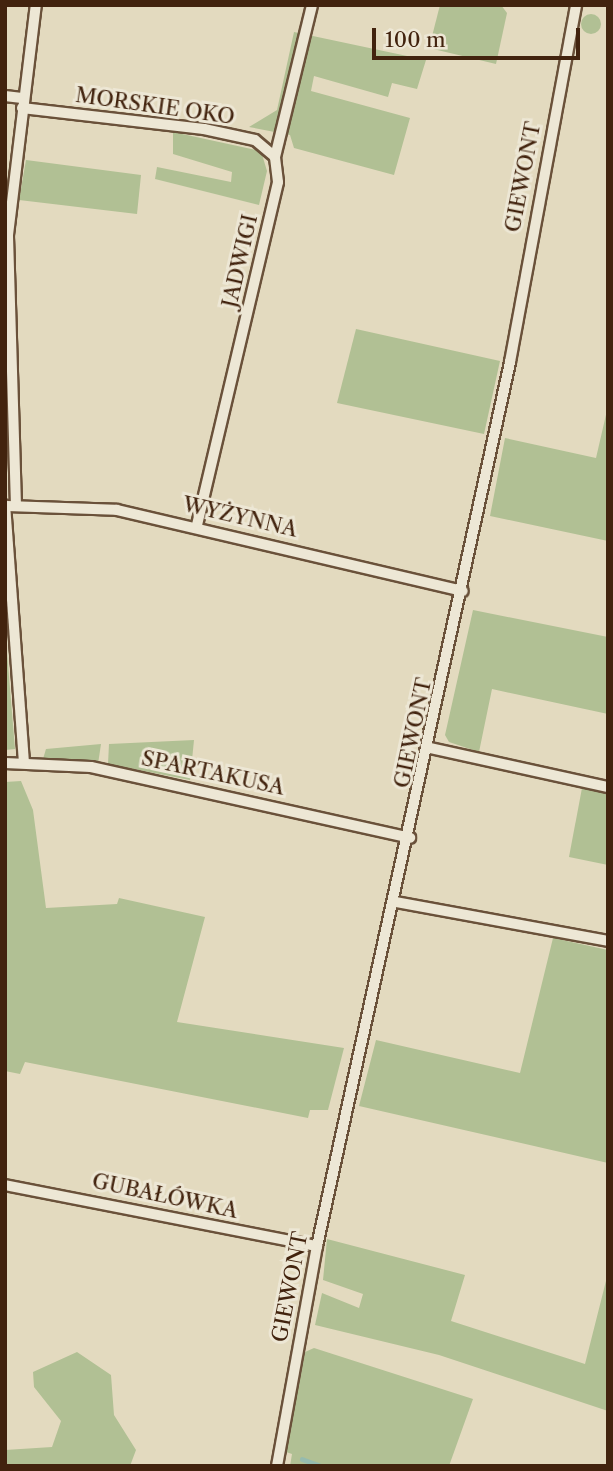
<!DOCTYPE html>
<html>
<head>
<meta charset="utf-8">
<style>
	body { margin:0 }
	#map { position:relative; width:613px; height:1471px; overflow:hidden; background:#e3dabf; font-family:"Libre Caslon Text",serif }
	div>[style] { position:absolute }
	.green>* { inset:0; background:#b1c094 }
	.round { border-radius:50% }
	.stream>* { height:4.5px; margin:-2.25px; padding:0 2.25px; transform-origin:2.25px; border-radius:2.25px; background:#96bbae }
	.roads { filter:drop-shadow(2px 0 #6a513a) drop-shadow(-2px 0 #6a513a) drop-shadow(0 2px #6a513a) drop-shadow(0 -2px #6a513a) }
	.minor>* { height:10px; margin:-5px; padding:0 5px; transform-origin:5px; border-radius:5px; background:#ede7d5 }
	span { translate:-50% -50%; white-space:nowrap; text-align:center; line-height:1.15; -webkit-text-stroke:6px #ede7d5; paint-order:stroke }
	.street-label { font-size:21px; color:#42230e }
	.frame { position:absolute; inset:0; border:7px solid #42230e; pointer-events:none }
	.scale { position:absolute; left:372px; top:28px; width:208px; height:32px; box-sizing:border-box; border:4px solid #42230e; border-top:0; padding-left:9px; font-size:21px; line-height:24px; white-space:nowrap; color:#42230e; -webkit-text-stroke:5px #ede7d5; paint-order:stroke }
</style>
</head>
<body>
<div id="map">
	<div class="green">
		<i style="clip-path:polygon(440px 5px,501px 5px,507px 13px,496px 64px,429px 48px)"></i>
		<i class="round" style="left:581px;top:14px;width:20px;height:20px"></i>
		<i style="clip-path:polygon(294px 32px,426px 60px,417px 89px,392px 83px,388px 97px,314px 76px,311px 91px,410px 118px,394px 175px,294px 148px,290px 135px,249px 127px,277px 110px)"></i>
		<i style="clip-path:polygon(173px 132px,261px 151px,267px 171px,259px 205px,155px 179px,157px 167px,231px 182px,232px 172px,173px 154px)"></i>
		<i style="clip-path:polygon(26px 160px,141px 175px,137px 214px,19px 200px)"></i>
		<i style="clip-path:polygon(356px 329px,500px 361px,484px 434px,337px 403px)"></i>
		<i style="clip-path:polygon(608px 406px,608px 541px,490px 516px,505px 438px,596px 458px)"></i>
		<i style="clip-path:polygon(473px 610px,608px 637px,608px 714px,492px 689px,479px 752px,449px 742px,445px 735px)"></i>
		<i style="clip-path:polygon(5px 628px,15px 749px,5px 750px)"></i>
		<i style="clip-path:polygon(194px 740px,190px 780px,108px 764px,109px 744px)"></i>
		<i style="clip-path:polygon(101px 744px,98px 764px,43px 759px,46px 749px)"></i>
		<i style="clip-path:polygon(21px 781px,33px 810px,46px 908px,117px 904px,119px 898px,205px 917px,177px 1022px,344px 1048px,328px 1110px,310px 1110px,308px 1118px,25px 1062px,20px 1074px,5px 1071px,5px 782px)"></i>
		<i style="clip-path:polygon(582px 788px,608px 794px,608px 865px,569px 857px)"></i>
		<i style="clip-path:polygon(553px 938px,608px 950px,608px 1163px,359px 1106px,376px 1040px,520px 1073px)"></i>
		<i style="clip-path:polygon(327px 1239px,465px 1275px,451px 1321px,585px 1364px,608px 1273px,608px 1411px,439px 1355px,315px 1325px,322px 1293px,359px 1308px,363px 1294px,323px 1280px)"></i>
		<i style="clip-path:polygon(314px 1348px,473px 1399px,449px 1466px,290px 1466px,292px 1454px,286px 1452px,305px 1352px)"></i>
		<i style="clip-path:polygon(77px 1352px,111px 1375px,114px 1415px,136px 1450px,130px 1466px,5px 1466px,5px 1450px,52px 1447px,61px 1421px,34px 1387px,33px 1372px)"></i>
	</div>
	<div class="stream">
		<i style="left:302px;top:1459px;width:20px;rotate:20deg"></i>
	</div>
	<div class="roads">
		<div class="minor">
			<i style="left:5px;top:96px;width:17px;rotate:7deg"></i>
			<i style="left:22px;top:108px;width:183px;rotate:6.6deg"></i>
			<i style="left:204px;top:129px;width:52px;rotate:12.2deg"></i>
			<i style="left:255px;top:140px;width:26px;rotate:40deg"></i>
			<i style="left:16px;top:506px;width:271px;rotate:-91.7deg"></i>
			<i style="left:8px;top:235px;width:232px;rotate:-83.1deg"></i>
			<i style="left:197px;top:525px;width:352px;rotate:-76.7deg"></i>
			<i style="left:278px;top:182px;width:25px;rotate:-97deg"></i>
			<i style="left:275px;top:157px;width:156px;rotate:-76.3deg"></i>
			<i style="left:430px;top:748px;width:182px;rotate:12.4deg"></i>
			<i style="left:5px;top:763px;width:86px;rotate:2.7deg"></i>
			<i style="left:91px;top:767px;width:327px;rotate:12.5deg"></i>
			<i style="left:24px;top:763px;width:258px;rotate:-94.2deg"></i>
			<i style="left:5px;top:506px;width:112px;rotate:2deg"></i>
			<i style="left:117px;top:510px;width:355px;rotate:13.2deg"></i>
			<i style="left:396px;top:902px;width:216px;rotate:10.4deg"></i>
			<i style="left:5px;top:1185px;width:318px;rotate:11.1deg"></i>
			<i style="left:277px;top:1466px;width:224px;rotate:-79.7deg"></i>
			<i style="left:317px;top:1246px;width:905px;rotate:-77.68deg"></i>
			<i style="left:510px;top:362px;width:363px;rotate:-79.5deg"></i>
		</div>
	</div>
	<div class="street-label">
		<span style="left:155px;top:106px;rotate:8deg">MORSKIE OKO</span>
		<span style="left:523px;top:177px;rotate:-79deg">GIEWONT</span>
		<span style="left:240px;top:261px;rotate:-77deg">JADWIGI</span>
		<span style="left:240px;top:517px;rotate:13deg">WYŻYNNA</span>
		<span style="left:413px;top:733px;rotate:-78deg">GIEWONT</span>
		<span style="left:213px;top:773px;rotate:12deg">SPARTAKUSA</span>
		<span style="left:165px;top:1196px;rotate:12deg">GUBAŁÓWKA</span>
		<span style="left:290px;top:1287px;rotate:-79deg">GIEWONT</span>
	</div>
	<div class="frame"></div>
	<div class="scale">100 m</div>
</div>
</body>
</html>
